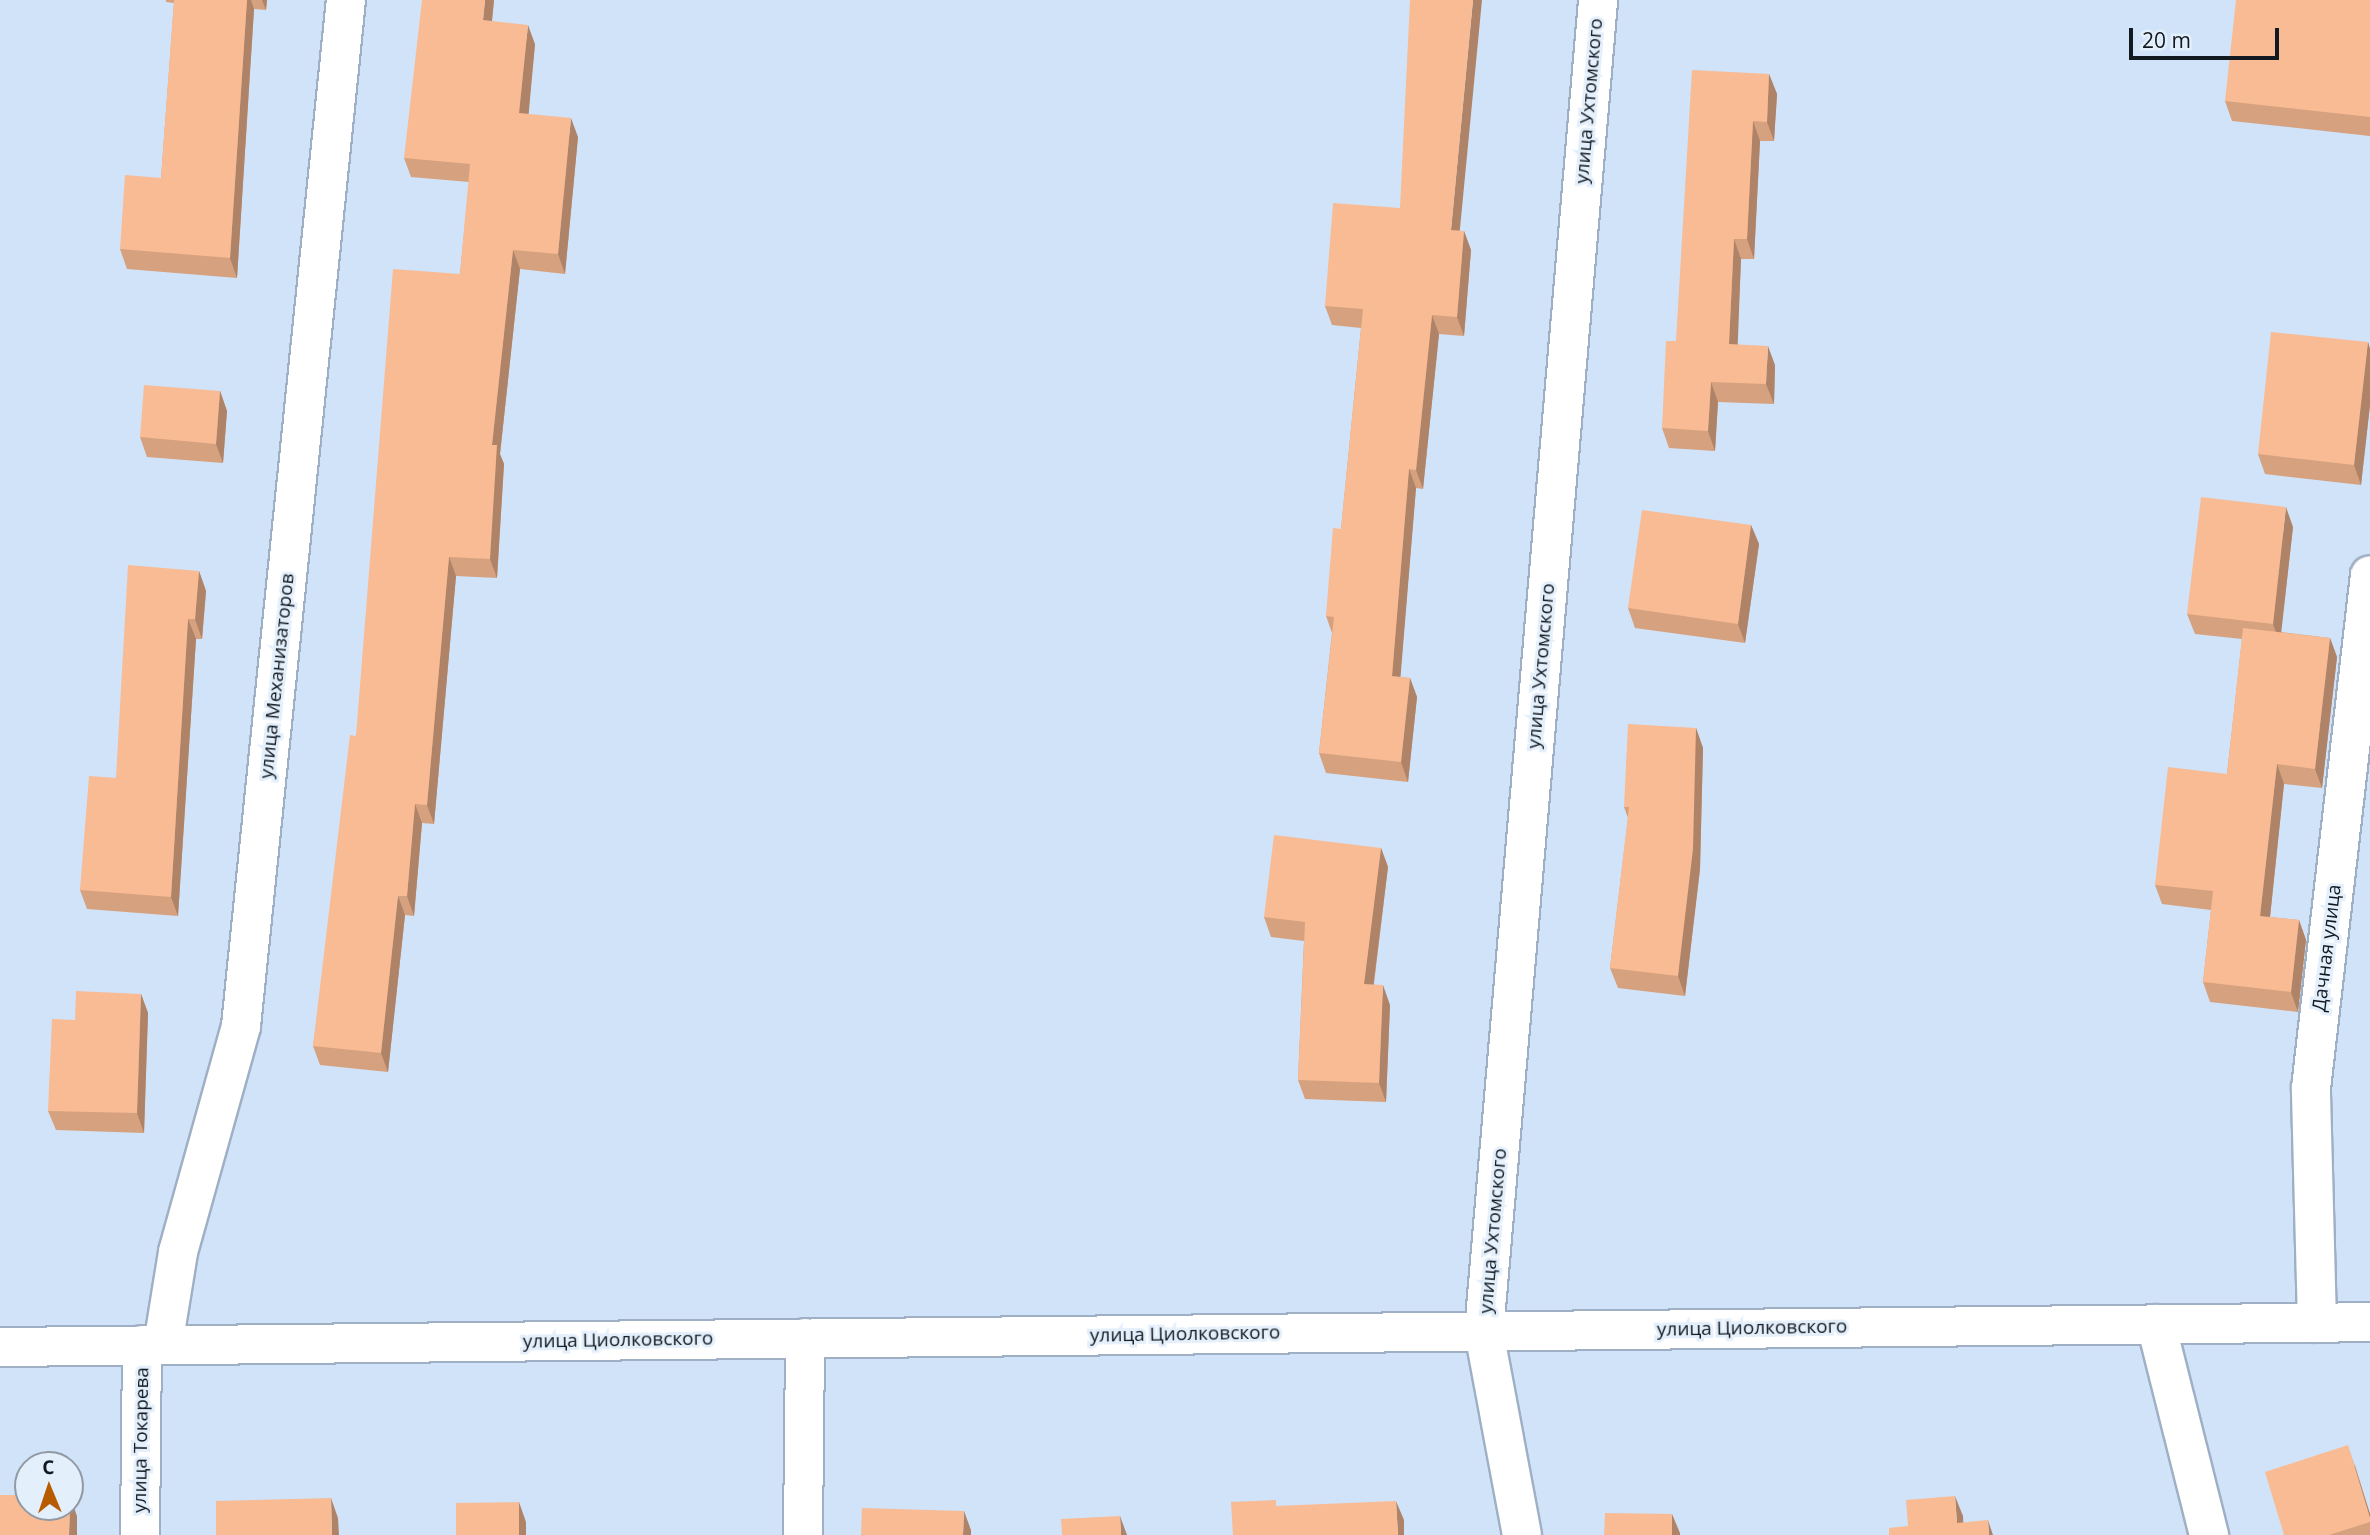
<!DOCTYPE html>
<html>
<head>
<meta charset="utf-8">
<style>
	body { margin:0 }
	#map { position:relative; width:2370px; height:1535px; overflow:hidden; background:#d1e3f8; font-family:"Open Sans",sans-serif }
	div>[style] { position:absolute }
	.roads { filter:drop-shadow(2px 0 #9fb0c4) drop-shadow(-2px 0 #9fb0c4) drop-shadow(0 2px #9fb0c4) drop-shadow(0 -2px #9fb0c4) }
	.minor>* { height:38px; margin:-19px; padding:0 19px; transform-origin:19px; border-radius:19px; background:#fff }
	.wall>* { inset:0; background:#d5a17f }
	.shaded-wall>* { inset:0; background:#ae8368 }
	.building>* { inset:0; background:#f8bb94 }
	span { translate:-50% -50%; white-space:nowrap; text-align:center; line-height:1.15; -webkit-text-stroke:6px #e4effc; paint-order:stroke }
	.street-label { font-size:19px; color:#121920 }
	.north { position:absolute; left:14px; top:1451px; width:70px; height:70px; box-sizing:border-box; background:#e4effc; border:2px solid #9099a4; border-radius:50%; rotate:358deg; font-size:19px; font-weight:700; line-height:28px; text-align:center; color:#121920 }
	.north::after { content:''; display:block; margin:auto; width:24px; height:32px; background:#b65b00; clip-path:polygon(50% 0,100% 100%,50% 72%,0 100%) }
	.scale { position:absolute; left:2129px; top:28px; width:150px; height:32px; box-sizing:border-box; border:4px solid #121920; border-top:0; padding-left:9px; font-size:21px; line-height:24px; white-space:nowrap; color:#121920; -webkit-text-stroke:5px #e4effc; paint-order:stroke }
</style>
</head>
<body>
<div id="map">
	<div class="roads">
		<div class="minor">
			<i style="left:2317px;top:1323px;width:235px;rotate:-91.5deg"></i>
			<i style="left:2311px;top:1088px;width:516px;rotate:-83.44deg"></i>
			<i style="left:2156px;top:1324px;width:218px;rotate:75.9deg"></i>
			<i style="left:163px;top:1345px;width:94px;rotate:-80.8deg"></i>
			<i style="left:178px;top:1252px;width:235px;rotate:-74.4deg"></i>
			<i style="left:241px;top:1026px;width:1031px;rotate:-84.16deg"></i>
			<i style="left:0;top:1347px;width:2370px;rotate:-0.6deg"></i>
			<i style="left:140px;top:1535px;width:190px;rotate:-89.4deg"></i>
			<i style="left:803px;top:1535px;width:197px;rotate:-89.4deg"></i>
			<i style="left:1522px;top:1535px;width:208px;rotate:-100.6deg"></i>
			<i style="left:1484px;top:1331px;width:1336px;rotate:-85.1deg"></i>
		</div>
	</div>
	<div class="wall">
		<i style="clip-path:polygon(166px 0,267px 0,266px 10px,254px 9px,237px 278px,127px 269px,120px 249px,161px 178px,174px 3px,166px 2px)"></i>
		<i style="clip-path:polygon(494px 0,492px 21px,535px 44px,528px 114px,578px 137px,565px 274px,520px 269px,500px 454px,504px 464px,497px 578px,456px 576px,434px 824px,422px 823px,414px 916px,405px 915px,388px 1072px,320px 1065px,313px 1046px,356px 736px,460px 274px,469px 182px,411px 177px,404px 158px)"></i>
		<i style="clip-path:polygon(2370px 0,2370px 136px,2232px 121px,2225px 101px)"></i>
		<i style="clip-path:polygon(1769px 74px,1777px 94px,1774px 141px,1760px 141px,1754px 259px,1741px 259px,1737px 344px,1775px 365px,1774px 404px,1718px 402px,1715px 451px,1669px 448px,1662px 428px,1676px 341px)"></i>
		<i style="clip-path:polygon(1400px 208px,1460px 231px,1464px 231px,1471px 250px,1464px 336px,1439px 334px,1423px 489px,1416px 488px,1400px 677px,1410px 678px,1417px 697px,1408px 782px,1326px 773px,1319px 753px,1332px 633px,1326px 616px,1341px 529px,1361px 328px,1332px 325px,1325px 306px)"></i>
		<i style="clip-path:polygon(2368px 342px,2370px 349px,2370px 405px,2361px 485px,2265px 474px,2258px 454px)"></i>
		<i style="clip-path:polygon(220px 391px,227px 411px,223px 463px,147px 457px,140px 437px)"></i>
		<i style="clip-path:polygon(1751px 525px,1759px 544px,1745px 643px,1635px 628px,1628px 608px)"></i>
		<i style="clip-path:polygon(2293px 527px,2281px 632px,2330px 638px,2337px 657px,2322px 788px,2284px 784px,2270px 917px,2299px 920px,2306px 940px,2298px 1012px,2210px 1002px,2203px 982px,2211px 910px,2162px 904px,2155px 885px,2227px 774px,2242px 639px,2195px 634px,2187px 614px)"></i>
		<i style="clip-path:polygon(199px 571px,206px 591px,202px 639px,196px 639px,178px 916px,87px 909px,80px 890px,116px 778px)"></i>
		<i style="clip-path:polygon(1696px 728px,1703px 748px,1700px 869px,1685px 996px,1618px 988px,1610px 968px,1628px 818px,1624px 807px)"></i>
		<i style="clip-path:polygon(1381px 848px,1388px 867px,1374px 984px,1390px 1005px,1386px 1102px,1305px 1099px,1298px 1080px,1304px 941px,1271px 937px,1264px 917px)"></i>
		<i style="clip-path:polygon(141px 994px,148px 1013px,144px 1133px,56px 1130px,48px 1111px,75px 1020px)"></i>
		<i style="clip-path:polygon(2355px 1465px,2370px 1514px,2370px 1535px,2284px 1535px)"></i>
	</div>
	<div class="shaded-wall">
		<i style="clip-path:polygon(247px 0,251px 0,254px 9px,237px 278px,230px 258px)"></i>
		<i style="clip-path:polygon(262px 0,267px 0,266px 10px)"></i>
		<i style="clip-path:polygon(485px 0,494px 0,490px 40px,483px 20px)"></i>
		<i style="clip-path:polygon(1473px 0,1482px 0,1458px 249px,1451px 230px)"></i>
		<i style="clip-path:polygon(528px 25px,535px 44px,527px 132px,519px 113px)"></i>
		<i style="clip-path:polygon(1769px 74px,1777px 94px,1774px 141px,1767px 122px)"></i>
		<i style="clip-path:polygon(571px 118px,578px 137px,565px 274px,558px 254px)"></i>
		<i style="clip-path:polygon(1753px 121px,1760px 141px,1754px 259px,1747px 239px)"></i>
		<i style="clip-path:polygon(1464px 231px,1471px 250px,1464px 336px,1457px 317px)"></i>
		<i style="clip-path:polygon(1734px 239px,1741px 259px,1737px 363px,1729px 344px)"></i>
		<i style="clip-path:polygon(513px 250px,520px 269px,500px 454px,504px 464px,497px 578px,490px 559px,492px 445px)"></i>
		<i style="clip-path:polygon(1432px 315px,1439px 334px,1423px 489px,1416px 470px)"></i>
		<i style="clip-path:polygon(2368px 342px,2370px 349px,2370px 405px,2361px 485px,2354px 465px)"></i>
		<i style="clip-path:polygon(1768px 346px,1775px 365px,1774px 404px,1766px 384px)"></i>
		<i style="clip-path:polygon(1711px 382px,1718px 402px,1715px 451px,1708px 431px)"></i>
		<i style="clip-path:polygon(220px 391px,227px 411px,223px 463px,216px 444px)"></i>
		<i style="clip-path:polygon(1409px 469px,1416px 488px,1399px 695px,1392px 676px)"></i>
		<i style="clip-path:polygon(2286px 507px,2293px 527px,2280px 643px,2273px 624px)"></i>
		<i style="clip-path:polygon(1751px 525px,1759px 544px,1745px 643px,1738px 624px)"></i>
		<i style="clip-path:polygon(449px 557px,456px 576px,434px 824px,427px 805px)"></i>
		<i style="clip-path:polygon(199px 571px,206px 591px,202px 639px,195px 619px)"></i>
		<i style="clip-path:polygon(188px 619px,196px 639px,178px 916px,171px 897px)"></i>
		<i style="clip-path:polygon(2330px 638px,2337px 657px,2322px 788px,2315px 769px)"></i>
		<i style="clip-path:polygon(1410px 678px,1417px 697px,1408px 782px,1401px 762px)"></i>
		<i style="clip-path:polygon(1696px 728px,1703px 748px,1700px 869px,1685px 996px,1678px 976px)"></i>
		<i style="clip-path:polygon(2277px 764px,2284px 784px,2268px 936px,2260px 916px)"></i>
		<i style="clip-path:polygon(415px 804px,422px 823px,414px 916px,407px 896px)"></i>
		<i style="clip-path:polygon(1381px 848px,1388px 867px,1371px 1004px,1364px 984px)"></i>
		<i style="clip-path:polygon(398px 896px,405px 915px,388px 1072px,381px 1053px)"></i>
		<i style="clip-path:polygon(2299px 920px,2306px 940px,2298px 1012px,2291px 992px)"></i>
		<i style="clip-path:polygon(1383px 985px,1390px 1005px,1386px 1102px,1379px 1083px)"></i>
		<i style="clip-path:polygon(141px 994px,148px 1013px,144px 1133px,137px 1113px)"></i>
		<i style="clip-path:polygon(2348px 1445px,2370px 1514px,2370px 1518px)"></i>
		<i style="clip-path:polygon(1955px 1496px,1963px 1516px,1964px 1535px,1957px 1523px)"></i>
		<i style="clip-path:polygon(70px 1497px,77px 1516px,77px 1535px,69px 1535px)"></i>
		<i style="clip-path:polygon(331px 1498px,338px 1518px,339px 1535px,332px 1535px)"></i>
		<i style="clip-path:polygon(1396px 1501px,1404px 1520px,1404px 1535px,1398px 1535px)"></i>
		<i style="clip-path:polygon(519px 1502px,526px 1522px,526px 1535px,519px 1535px)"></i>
		<i style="clip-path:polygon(964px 1511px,971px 1530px,971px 1535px,963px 1535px)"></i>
		<i style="clip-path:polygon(1672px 1514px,1680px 1533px,1680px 1535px,1672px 1535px)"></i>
		<i style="clip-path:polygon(1120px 1516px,1127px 1535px,1121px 1535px)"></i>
		<i style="clip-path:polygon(1988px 1520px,1993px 1535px,1989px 1535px)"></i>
	</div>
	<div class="building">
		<i style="clip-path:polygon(174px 0,247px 0,230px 258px,120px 249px,125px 175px,161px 178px)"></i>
		<i style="clip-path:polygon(422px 0,485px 0,483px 20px,528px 25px,519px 113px,571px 118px,558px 254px,513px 250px,492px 445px,497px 445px,490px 559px,449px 557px,427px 805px,415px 804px,407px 896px,398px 896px,381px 1053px,313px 1046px,350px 735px,356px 736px,393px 269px,460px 274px,470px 164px,404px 158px)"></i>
		<i style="clip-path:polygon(1410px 0,1473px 0,1451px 230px,1464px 231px,1457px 317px,1432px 315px,1416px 470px,1409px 469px,1392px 676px,1410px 678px,1401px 762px,1319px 753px,1334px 617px,1326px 616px,1333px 528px,1341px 529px,1363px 309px,1325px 306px,1333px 203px,1400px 208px)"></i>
		<i style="clip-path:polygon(2236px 0,2370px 0,2370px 117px,2225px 101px)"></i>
		<i style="clip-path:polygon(1692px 70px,1769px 74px,1767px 122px,1753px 121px,1747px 239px,1734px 239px,1729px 344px,1768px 346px,1766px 384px,1711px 382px,1708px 431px,1662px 428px,1666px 341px,1676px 341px)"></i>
		<i style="clip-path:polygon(2271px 332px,2368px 342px,2354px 465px,2258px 454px)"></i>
		<i style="clip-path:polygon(144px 385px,220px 391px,216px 444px,140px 437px)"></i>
		<i style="clip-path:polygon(2201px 497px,2286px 507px,2273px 624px,2187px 614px)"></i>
		<i style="clip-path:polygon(1642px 510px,1751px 525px,1738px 624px,1628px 608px)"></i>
		<i style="clip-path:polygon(128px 565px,199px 571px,195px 619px,188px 619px,171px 897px,80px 890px,89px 776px,116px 778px)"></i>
		<i style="clip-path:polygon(2243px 628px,2330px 638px,2315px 769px,2277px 764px,2260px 916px,2299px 920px,2291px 992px,2203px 982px,2213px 891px,2155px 885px,2168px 767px,2227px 774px)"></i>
		<i style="clip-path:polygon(1628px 724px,1696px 728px,1693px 849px,1678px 976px,1610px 968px,1629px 807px,1624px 807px)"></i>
		<i style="clip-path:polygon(1274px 835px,1381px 848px,1364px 984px,1383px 985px,1379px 1083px,1298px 1080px,1305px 922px,1264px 917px)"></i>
		<i style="clip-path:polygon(76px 991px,141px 994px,137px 1113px,48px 1111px,52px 1019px,75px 1020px)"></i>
		<i style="clip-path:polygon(2348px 1445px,2370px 1518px,2370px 1522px,2329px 1535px,2284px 1535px,2265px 1472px)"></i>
		<i style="clip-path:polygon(0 1495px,28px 1495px,28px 1507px,70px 1507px,69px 1535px,0 1535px)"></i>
		<i style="clip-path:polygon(1955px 1496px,1957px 1523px,1988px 1520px,1989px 1535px,1889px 1535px,1889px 1528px,1908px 1526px,1906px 1500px)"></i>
		<i style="clip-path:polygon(331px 1498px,332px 1535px,216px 1535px,216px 1501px)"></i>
		<i style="clip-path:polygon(1276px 1500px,1276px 1506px,1396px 1501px,1398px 1535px,1233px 1535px,1231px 1502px)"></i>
		<i style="clip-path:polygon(519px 1502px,519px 1535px,456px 1535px,456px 1503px)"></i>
		<i style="clip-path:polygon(862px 1508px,964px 1511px,963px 1535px,861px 1535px)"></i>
		<i style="clip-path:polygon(1605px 1513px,1672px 1514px,1672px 1535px,1604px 1535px)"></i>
		<i style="clip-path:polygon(1120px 1516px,1121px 1535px,1062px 1535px,1061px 1519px)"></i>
	</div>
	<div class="street-label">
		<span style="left:1589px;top:101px;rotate:-85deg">улица Ухтомского</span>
		<span style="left:1541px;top:666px;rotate:-85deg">улица Ухтомского</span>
		<span style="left:277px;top:676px;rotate:-84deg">улица Механизаторов</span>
		<span style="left:2327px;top:948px;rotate:-83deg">Дачная улица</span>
		<span style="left:1493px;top:1231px;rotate:-85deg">улица Ухтомского</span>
		<span style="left:1752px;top:1328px;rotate:-1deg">улица Циолковского</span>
		<span style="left:1185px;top:1334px;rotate:-1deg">улица Циолковского</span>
		<span style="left:618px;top:1340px;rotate:-1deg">улица Циолковского</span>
		<span style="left:141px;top:1440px;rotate:-89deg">улица Токарева</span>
	</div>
	<div class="north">С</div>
	<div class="scale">20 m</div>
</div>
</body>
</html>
